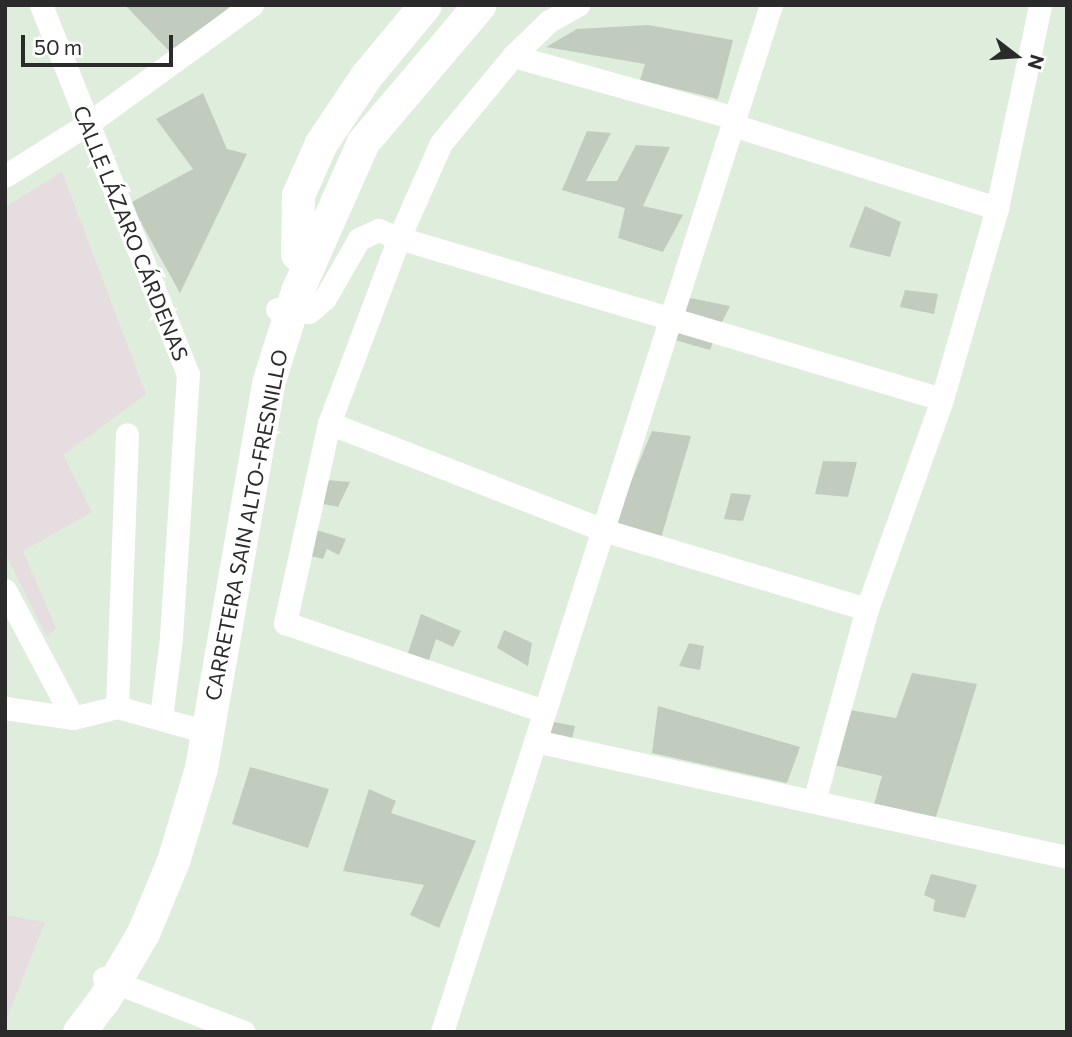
<!DOCTYPE html>
<html>
<head>
<meta charset="utf-8">
<style>
	body { margin:0 }
	#map { position:relative; width:1072px; height:1037px; overflow:hidden; background:#dfeddc; font-family:Commissioner,sans-serif }
	div>[style] { position:absolute }
	.industrial>* { inset:0; background:#e6dde1 }
	.building>* { inset:0; background:#c1ccbf }
	.minor>* { height:23px; margin:-11.5px; padding:0 11.5px; transform-origin:11.5px; border-radius:11.5px; background:#fff }
	.secondary>* { height:33px; margin:-16.5px; padding:0 16.5px; transform-origin:16.5px; border-radius:16.5px; background:#fff }
	span { translate:-50% -50%; white-space:nowrap; text-align:center; line-height:1.15; -webkit-text-stroke:6px #fff; paint-order:stroke }
	.street-label { font-size:21px; color:#2b2b2b }
	.frame { position:absolute; inset:0; border:7px solid #2b2b2b; pointer-events:none }
	.north { position:absolute; left:981px; top:21px; width:70px; height:70px; -webkit-text-stroke:5px #fff; paint-order:stroke; rotate:107deg; font-size:19px; font-weight:700; line-height:28px; text-align:center; color:#2b2b2b }
	.north::after { content:''; display:block; margin:auto; width:24px; height:32px; background:#2b2b2b; clip-path:polygon(50% 0,100% 100%,50% 72%,0 100%) }
	.scale { position:absolute; left:21px; top:35px; width:152px; height:32px; box-sizing:border-box; border:4px solid #2b2b2b; border-top:0; padding-left:9px; font-size:21px; line-height:24px; white-space:nowrap; color:#2b2b2b; -webkit-text-stroke:5px #fff; paint-order:stroke }
</style>
</head>
<body>
<div id="map">
	<div class="industrial">
		<i style="clip-path:polygon(62px 172px,146px 394px,63px 455px,92px 512px,23px 551px,56px 628px,47px 637px,5px 553px,5px 207px)"></i>
		<i style="clip-path:polygon(5px 915px,45px 922px,5px 1023px)"></i>
	</div>
	<div class="building">
		<i style="clip-path:polygon(125px 5px,232px 5px,172px 54px)"></i>
		<i style="clip-path:polygon(648px 25px,733px 40px,718px 99px,640px 80px,645px 64px,546px 47px,577px 29px)"></i>
		<i style="clip-path:polygon(203px 93px,227px 149px,247px 154px,180px 293px,130px 203px,193px 169px,156px 119px)"></i>
		<i style="clip-path:polygon(587px 131px,611px 133px,586px 181px,617px 181px,636px 145px,670px 147px,643px 206px,683px 215px,663px 252px,618px 238px,625px 208px,562px 190px)"></i>
		<i style="clip-path:polygon(865px 206px,901px 222px,890px 257px,849px 247px)"></i>
		<i style="clip-path:polygon(905px 290px,938px 294px,934px 314px,900px 307px)"></i>
		<i style="clip-path:polygon(690px 298px,730px 306px,719px 328px,682px 321px)"></i>
		<i style="clip-path:polygon(680px 325px,715px 337px,710px 350px,675px 340px)"></i>
		<i style="clip-path:polygon(652px 431px,691px 436px,661px 538px,613px 525px)"></i>
		<i style="clip-path:polygon(823px 461px,857px 462px,848px 497px,815px 494px)"></i>
		<i style="clip-path:polygon(327px 480px,350px 482px,338px 507px,318px 503px)"></i>
		<i style="clip-path:polygon(731px 493px,751px 495px,743px 521px,724px 519px)"></i>
		<i style="clip-path:polygon(313px 529px,346px 539px,339px 555px,327px 549px,323px 559px,311px 556px)"></i>
		<i style="clip-path:polygon(421px 614px,461px 631px,453px 647px,436px 639px,427px 666px,406px 659px)"></i>
		<i style="clip-path:polygon(504px 630px,532px 643px,528px 666px,497px 648px)"></i>
		<i style="clip-path:polygon(689px 643px,704px 646px,700px 670px,679px 666px)"></i>
		<i style="clip-path:polygon(912px 673px,977px 684px,935px 820px,873px 808px,882px 776px,829px 764px,844px 709px,896px 718px)"></i>
		<i style="clip-path:polygon(658px 706px,800px 747px,787px 783px,652px 753px)"></i>
		<i style="clip-path:polygon(554px 722px,575px 726px,571px 743px,547px 738px)"></i>
		<i style="clip-path:polygon(250px 767px,329px 789px,308px 848px,232px 824px)"></i>
		<i style="clip-path:polygon(369px 789px,396px 801px,391px 813px,476px 841px,439px 928px,410px 915px,424px 885px,343px 871px)"></i>
		<i style="clip-path:polygon(931px 874px,977px 885px,965px 918px,933px 911px,935px 900px,924px 895px)"></i>
	</div>
	<div class="minor">
		<i style="left:41px;top:5px;width:397px;rotate:68.3deg"></i>
		<i style="left:188px;top:374px;width:266px;rotate:93.7deg"></i>
		<i style="left:171px;top:639px;width:79px;rotate:97.3deg"></i>
		<i style="left:578px;top:5px;width:33px;rotate:151deg"></i>
		<i style="left:549px;top:21px;width:50px;rotate:135.8deg"></i>
		<i style="left:513px;top:56px;width:113px;rotate:129.6deg"></i>
		<i style="left:441px;top:143px;width:104px;rotate:113.9deg"></i>
		<i style="left:399px;top:238px;width:566px;rotate:16.52deg"></i>
		<i style="left:513px;top:56px;width:230px;rotate:15.6deg"></i>
		<i style="left:733px;top:125px;width:277px;rotate:17.5deg"></i>
		<i style="left:5px;top:176px;width:96px;rotate:-32.2deg"></i>
		<i style="left:86px;top:125px;width:205px;rotate:-35.9deg"></i>
		<i style="left:277px;top:309px;width:32px;rotate:5deg"></i>
		<i style="left:309px;top:312px;width:21px;rotate:-41deg"></i>
		<i style="left:325px;top:298px;width:68px;rotate:-60deg"></i>
		<i style="left:359px;top:239px;width:21px;rotate:-25deg"></i>
		<i style="left:378px;top:230px;width:22px;rotate:21deg"></i>
		<i style="left:399px;top:238px;width:198px;rotate:110.7deg"></i>
		<i style="left:329px;top:423px;width:205px;rotate:102.4deg"></i>
		<i style="left:285px;top:623px;width:274px;rotate:18.8deg"></i>
		<i style="left:329px;top:423px;width:294px;rotate:21.3deg"></i>
		<i style="left:603px;top:530px;width:276px;rotate:16.7deg"></i>
		<i style="left:5px;top:590px;width:145px;rotate:62deg"></i>
		<i style="left:117px;top:707px;width:273px;rotate:-87.9deg"></i>
		<i style="left:5px;top:708px;width:69px;rotate:8.4deg"></i>
		<i style="left:73px;top:718px;width:45px;rotate:-14deg"></i>
		<i style="left:117px;top:707px;width:93px;rotate:15.5deg"></i>
		<i style="left:535px;top:741px;width:544px;rotate:12.3deg"></i>
		<i style="left:814px;top:801px;width:199px;rotate:-74.6deg"></i>
		<i style="left:867px;top:609px;width:223px;rotate:-70.3deg"></i>
		<i style="left:942px;top:399px;width:199px;rotate:-73.9deg"></i>
		<i style="left:997px;top:208px;width:208px;rotate:-78deg"></i>
		<i style="left:104px;top:978px;width:150px;rotate:21.1deg"></i>
		<i style="left:442px;top:1032px;width:1078px;rotate:-72.24deg"></i>
	</div>
	<div class="secondary">
		<i style="left:297px;top:254px;width:59px;rotate:-89deg"></i>
		<i style="left:298px;top:195px;width:57px;rotate:-66.1deg"></i>
		<i style="left:321px;top:143px;width:81px;rotate:-56.1deg"></i>
		<i style="left:366px;top:76px;width:92px;rotate:-50.3deg"></i>
		<i style="left:79px;top:1032px;width:41px;rotate:-52.9deg"></i>
		<i style="left:104px;top:999px;width:77px;rotate:-59.4deg"></i>
		<i style="left:143px;top:933px;width:78px;rotate:-67.4deg"></i>
		<i style="left:173px;top:861px;width:97px;rotate:-73.2deg"></i>
		<i style="left:201px;top:768px;width:391px;rotate:-80.1deg"></i>
		<i style="left:268px;top:383px;width:96px;rotate:-72.5deg"></i>
		<i style="left:297px;top:291px;width:163px;rotate:-66.1deg"></i>
		<i style="left:363px;top:142px;width:180px;rotate:-49.7deg"></i>
	</div>
	<div class="street-label">
		<span style="left:131px;top:233px;rotate:68deg">CALLE LÁZARO CÁRDENAS</span>
		<span style="left:246px;top:525px;rotate:-79deg">CARRETERA SAIN ALTO-FRESNILLO</span>
	</div>
	<div class="frame"></div>
	<div class="north">N</div>
	<div class="scale">50 m</div>
</div>
</body>
</html>
